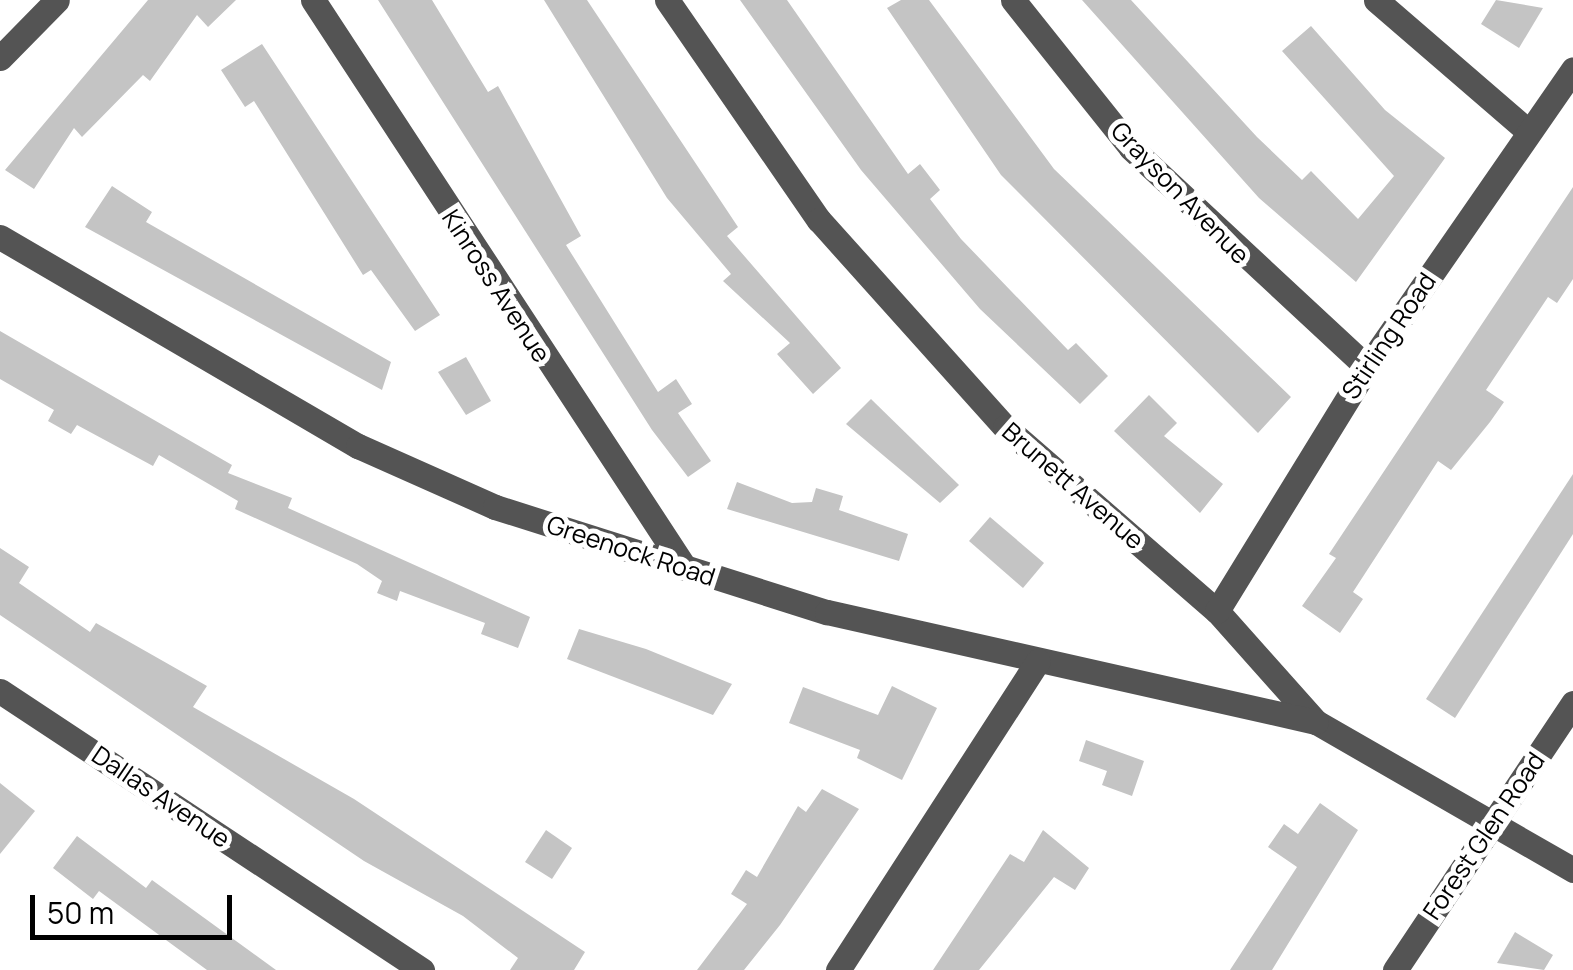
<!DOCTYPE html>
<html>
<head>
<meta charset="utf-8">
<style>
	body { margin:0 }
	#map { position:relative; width:1573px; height:970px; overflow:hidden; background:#fff; font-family:Manrope,sans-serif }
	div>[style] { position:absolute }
	.building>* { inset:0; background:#c4c4c4 }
	.minor>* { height:25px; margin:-12.5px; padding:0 12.5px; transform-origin:12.5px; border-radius:12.5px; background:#545454 }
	span { translate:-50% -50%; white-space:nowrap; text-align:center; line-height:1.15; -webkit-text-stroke:10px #fff; paint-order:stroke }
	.street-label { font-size:25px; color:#000 }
	.scale { position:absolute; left:30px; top:895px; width:202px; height:45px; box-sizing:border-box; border:5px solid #000; border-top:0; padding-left:12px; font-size:30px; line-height:35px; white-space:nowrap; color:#000; -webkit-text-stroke:8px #fff; paint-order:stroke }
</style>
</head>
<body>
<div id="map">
	<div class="building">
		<i style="clip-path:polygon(148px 0,236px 0,208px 27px,197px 15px,150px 81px,143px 75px,82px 137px,74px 128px,34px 189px,5px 170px)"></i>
		<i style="clip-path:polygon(378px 0,432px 0,488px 92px,498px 86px,581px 236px,566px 245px,658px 392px,676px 379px,692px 404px,678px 413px,711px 461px,688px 477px,652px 430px)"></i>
		<i style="clip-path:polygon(544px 0,587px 0,738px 227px,727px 236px,841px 368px,813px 394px,777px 354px,790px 343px,723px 281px,731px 274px,667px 198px)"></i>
		<i style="clip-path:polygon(740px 0,787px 0,908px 174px,920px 164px,940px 190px,930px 199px,961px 239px,1068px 350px,1076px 343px,1108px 376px,1080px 404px,980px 309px,861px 170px)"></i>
		<i style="clip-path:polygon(901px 0,929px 0,1054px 169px,1291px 397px,1258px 433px,1001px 175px,887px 8px)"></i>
		<i style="clip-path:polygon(1082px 0,1131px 0,1257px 137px,1302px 180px,1311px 171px,1358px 219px,1394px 176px,1282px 51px,1311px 26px,1385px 110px,1445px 158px,1356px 282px,1259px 198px)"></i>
		<i style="clip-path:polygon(1496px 0,1543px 8px,1519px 48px,1481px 24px)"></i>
		<i style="clip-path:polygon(262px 44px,440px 315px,415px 331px,371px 270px,363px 275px,254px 101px,245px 107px,221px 70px)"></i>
		<i style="clip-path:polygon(112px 186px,152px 212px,146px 222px,391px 362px,382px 390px,85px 227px)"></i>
		<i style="clip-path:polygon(1573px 187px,1573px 279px,1557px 303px,1548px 297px,1486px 390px,1504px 402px,1490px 422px,1451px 470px,1438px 461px,1353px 592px,1363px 599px,1340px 633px,1302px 606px,1336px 558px,1329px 554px)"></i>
		<i style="clip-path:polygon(0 331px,232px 465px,228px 473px,292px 498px,288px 508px,530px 617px,518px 648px,481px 634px,485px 623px,400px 591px,397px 601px,377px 593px,382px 581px,357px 564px,235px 509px,238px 501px,159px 455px,153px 466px,77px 425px,71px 434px,48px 421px,54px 410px,0 379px)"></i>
		<i style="clip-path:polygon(466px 357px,491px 401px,466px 415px,438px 372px)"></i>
		<i style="clip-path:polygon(1149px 395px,1177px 423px,1164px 436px,1223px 484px,1200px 513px,1114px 431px)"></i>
		<i style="clip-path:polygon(871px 399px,959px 485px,940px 503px,846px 424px)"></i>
		<i style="clip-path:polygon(1573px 474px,1573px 534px,1455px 718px,1426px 699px)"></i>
		<i style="clip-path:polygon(737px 482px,792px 503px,812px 502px,816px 488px,843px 496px,839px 510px,908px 534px,899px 561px,727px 509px)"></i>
		<i style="clip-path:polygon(990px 517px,1044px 563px,1023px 588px,969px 541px)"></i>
		<i style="clip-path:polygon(0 548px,29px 567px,19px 583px,90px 632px,96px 623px,207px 686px,193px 707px,354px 799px,585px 952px,574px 970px,510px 970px,518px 958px,463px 916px,364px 861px,0 615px)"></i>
		<i style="clip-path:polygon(579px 629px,646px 649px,732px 684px,713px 715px,567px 659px)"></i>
		<i style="clip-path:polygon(892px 686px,937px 708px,902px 780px,857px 758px,860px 750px,789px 723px,803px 687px,878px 715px)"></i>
		<i style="clip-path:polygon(1086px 740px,1144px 761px,1132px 796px,1102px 785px,1107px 771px,1079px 761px)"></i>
		<i style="clip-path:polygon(0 783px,35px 811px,0 854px)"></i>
		<i style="clip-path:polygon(822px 789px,859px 809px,780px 925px,744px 970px,697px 970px,747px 904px,731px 894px,746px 870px,757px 877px,798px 806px,806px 812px)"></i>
		<i style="clip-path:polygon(1320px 803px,1358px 830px,1272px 970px,1230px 970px,1297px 867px,1268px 847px,1284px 824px,1298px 834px)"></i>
		<i style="clip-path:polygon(546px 830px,572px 848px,552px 879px,525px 862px)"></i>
		<i style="clip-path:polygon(1043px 830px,1089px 868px,1075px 890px,1054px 877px,979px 970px,933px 970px,1010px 854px,1024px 862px)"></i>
		<i style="clip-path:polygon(77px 836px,146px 888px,152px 880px,276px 970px,207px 970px,99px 891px,93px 899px,53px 868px)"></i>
		<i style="clip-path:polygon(1515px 932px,1553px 955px,1544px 970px,1497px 963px)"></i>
	</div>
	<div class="minor">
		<i style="left:313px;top:0;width:679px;rotate:56.78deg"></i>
		<i style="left:667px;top:0;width:267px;rotate:55.4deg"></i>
		<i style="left:819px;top:220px;width:278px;rotate:48.1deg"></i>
		<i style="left:1005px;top:427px;width:281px;rotate:41deg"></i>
		<i style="left:1217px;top:611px;width:149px;rotate:48.3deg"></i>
		<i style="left:1316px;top:722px;width:297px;rotate:29.9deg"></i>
		<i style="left:1013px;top:0;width:189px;rotate:51.4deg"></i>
		<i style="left:1131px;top:148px;width:322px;rotate:42.9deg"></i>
		<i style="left:1376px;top:0;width:201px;rotate:40.8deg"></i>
		<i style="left:0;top:58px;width:81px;rotate:-45.5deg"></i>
		<i style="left:0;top:237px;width:415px;rotate:30.3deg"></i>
		<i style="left:358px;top:446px;width:150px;rotate:24deg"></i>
		<i style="left:495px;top:507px;width:348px;rotate:17.6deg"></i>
		<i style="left:827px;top:612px;width:501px;rotate:12.68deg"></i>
		<i style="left:1217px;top:611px;width:286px;rotate:-58.4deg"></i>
		<i style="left:1367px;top:367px;width:362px;rotate:-55.3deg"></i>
		<i style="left:0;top:691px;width:506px;rotate:33.47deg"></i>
		<i style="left:838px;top:970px;width:368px;rotate:-57.1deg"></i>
		<i style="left:1395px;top:970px;width:321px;rotate:-56.3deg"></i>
	</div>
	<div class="street-label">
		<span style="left:1180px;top:193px;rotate:46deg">Grayson Avenue</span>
		<span style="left:496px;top:286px;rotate:57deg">Kinross Avenue</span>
		<span style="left:1389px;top:336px;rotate:-56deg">Stirling Road</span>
		<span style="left:1073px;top:486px;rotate:41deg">Brunett Avenue</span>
		<span style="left:631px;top:551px;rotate:18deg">Greenock Road</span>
		<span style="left:161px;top:797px;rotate:34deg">Dallas Avenue</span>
		<span style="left:1484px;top:836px;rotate:-56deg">Forest Glen Road</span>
	</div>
	<div class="scale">50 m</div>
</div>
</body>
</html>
